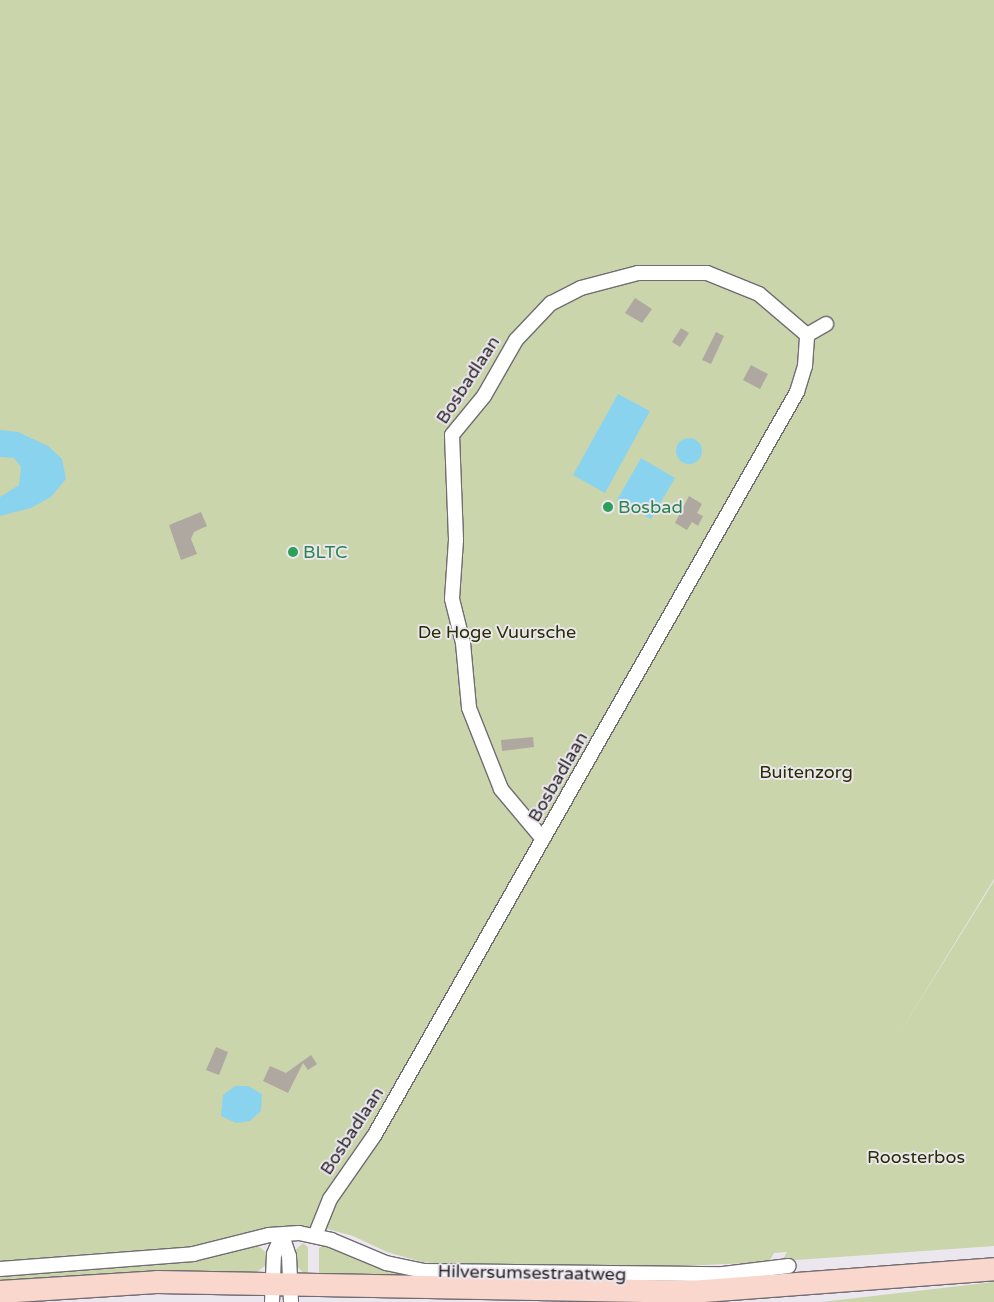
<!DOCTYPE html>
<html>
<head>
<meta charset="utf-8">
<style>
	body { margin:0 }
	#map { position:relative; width:994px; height:1302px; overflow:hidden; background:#ece6ee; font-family:"Varela Round",sans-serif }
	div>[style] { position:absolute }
	.green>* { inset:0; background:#cbd5ab }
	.water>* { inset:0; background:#8ad3ef }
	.round { border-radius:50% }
	.building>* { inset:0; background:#aea8a1 }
	.roads { filter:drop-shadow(1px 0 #716c72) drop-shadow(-1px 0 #716c72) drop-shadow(0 1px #716c72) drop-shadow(0 -1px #716c72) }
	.street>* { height:14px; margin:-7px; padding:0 7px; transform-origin:7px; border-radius:7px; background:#fff }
	.primary>* { height:22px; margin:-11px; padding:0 11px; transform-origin:11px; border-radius:11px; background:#fad7cc }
	.dots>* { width:14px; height:14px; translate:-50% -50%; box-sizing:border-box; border:2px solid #ece6ee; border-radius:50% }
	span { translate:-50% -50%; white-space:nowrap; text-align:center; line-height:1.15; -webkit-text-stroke:4px #ece6ee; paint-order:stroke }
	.street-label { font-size:18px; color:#292629 }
	.leisure-label { font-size:18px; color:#27864d }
	.left { translate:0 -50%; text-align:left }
	.park-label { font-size:18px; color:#272e00 }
</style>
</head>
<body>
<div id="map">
	<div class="green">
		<i style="clip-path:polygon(0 0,994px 0,994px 879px,896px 1039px,994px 881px,994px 1246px,782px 1261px,787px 1252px,774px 1253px,769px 1262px,639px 1268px,452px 1265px,422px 1262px,387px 1252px,353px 1236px,320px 1227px,264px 1232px,210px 1247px,0 1264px)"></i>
		<i style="clip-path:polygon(303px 1243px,308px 1247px,308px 1278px,295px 1264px,294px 1251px)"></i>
		<i style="clip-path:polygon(327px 1243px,376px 1264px,768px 1274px,712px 1284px,319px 1280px,319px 1248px)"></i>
		<i style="clip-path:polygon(246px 1245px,257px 1245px,268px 1254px,266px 1265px,252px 1276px,0 1286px,0 1274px,124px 1267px,190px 1259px)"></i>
		<i style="clip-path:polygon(994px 1282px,994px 1302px,822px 1302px)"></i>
	</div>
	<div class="water">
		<i style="clip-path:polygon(618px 394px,650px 411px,605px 493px,573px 475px)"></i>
		<i style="clip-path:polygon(0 430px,18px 432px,48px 446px,62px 459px,66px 479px,51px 497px,31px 508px,0 516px,0 497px,19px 485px,21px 467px,14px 458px,0 457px)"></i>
		<i class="round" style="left:676px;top:438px;width:26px;height:26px"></i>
		<i style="clip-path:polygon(641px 458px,675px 478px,651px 519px,617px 500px)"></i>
		<i style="clip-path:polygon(235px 1086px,248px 1086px,262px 1094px,261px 1111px,250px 1121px,236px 1123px,221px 1116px,223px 1095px)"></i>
	</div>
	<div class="building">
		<i style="clip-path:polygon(635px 298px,652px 309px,642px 323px,625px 313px)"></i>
		<i style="clip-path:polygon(681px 328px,689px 333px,680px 347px,672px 342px)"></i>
		<i style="clip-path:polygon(716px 332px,724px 336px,711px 364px,702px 360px)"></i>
		<i style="clip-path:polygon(751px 365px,768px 374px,760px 389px,743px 380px)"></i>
		<i style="clip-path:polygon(689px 496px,702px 504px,697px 513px,703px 516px,698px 526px,692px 522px,687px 530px,675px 523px)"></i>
		<i style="clip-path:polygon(201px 512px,207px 526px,194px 532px,191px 539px,197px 554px,181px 560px,169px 525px)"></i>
		<i style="clip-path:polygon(533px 737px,534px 747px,502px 751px,501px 740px)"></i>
		<i style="clip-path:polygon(216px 1047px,228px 1052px,219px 1075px,206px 1070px)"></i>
		<i style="clip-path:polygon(311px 1055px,317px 1064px,308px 1070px,303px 1063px,288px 1093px,263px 1081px,270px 1066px,286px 1073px)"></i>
	</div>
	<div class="roads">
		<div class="street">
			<i style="left:807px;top:335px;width:22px;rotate:-30deg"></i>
			<i style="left:282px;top:1235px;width:22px;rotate:72deg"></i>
			<i style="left:289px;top:1256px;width:46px;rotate:87.5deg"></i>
			<i style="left:315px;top:1236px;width:40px;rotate:-68deg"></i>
			<i style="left:330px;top:1199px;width:77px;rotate:-55.1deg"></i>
			<i style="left:374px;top:1136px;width:856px;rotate:-60.38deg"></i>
			<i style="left:797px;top:392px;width:27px;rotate:-73deg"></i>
			<i style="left:805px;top:366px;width:31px;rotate:-86deg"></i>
			<i style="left:807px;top:335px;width:63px;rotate:-139.5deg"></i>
			<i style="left:759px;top:294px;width:56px;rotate:-158deg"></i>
			<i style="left:707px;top:273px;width:69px;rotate:180deg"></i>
			<i style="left:638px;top:273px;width:59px;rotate:165.3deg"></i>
			<i style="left:581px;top:288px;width:34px;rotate:153deg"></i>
			<i style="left:551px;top:303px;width:51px;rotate:133.4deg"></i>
			<i style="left:516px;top:340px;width:64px;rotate:119.7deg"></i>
			<i style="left:484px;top:396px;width:50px;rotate:129.4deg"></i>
			<i style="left:452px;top:435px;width:105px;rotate:87.8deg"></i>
			<i style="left:456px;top:540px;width:59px;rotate:93.9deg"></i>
			<i style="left:452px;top:599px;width:45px;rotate:76deg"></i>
			<i style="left:463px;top:643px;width:65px;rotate:84.7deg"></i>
			<i style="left:469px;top:708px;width:87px;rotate:68.4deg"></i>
			<i style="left:501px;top:789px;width:65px;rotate:50deg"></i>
			<i style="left:0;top:1269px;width:194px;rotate:-4.4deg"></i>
			<i style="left:193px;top:1254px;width:78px;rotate:-14deg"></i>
			<i style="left:269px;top:1235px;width:30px;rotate:-4deg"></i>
			<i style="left:299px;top:1233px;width:33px;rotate:12deg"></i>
			<i style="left:331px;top:1240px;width:60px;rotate:22.7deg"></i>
			<i style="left:386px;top:1263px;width:38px;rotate:12deg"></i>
			<i style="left:423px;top:1271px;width:300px;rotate:0.6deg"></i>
			<i style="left:723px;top:1274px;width:66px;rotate:-6.9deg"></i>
			<i style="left:272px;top:1302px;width:48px;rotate:-87.6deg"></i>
			<i style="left:274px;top:1254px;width:21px;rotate:-67deg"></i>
		</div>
		<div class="primary">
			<i style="left:0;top:1292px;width:157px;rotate:-3.6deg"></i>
			<i style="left:157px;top:1282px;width:535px;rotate:1.07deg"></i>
			<i style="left:677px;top:1293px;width:318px;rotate:-4.3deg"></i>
		</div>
	</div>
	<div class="dots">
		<i style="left:608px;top:507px;background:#2e9e5b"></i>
		<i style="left:293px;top:552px;background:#2e9e5b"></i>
	</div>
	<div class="street-label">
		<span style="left:468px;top:380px;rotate:-57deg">Bosbadlaan</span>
		<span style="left:558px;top:777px;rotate:-60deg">Bosbadlaan</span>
		<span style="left:352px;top:1131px;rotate:-57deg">Bosbadlaan</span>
		<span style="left:532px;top:1273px;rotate:1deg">Hilversumsestraatweg</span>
	</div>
	<div class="leisure-label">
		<span class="left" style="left:618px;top:507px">Bosbad</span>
		<span class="left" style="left:303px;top:552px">BLTC</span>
	</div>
	<div class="park-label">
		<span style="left:497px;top:632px">De Hoge Vuursche</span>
		<span style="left:806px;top:772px">Buitenzorg</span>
		<span style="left:916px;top:1157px">Roosterbos</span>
	</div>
</div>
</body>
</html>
